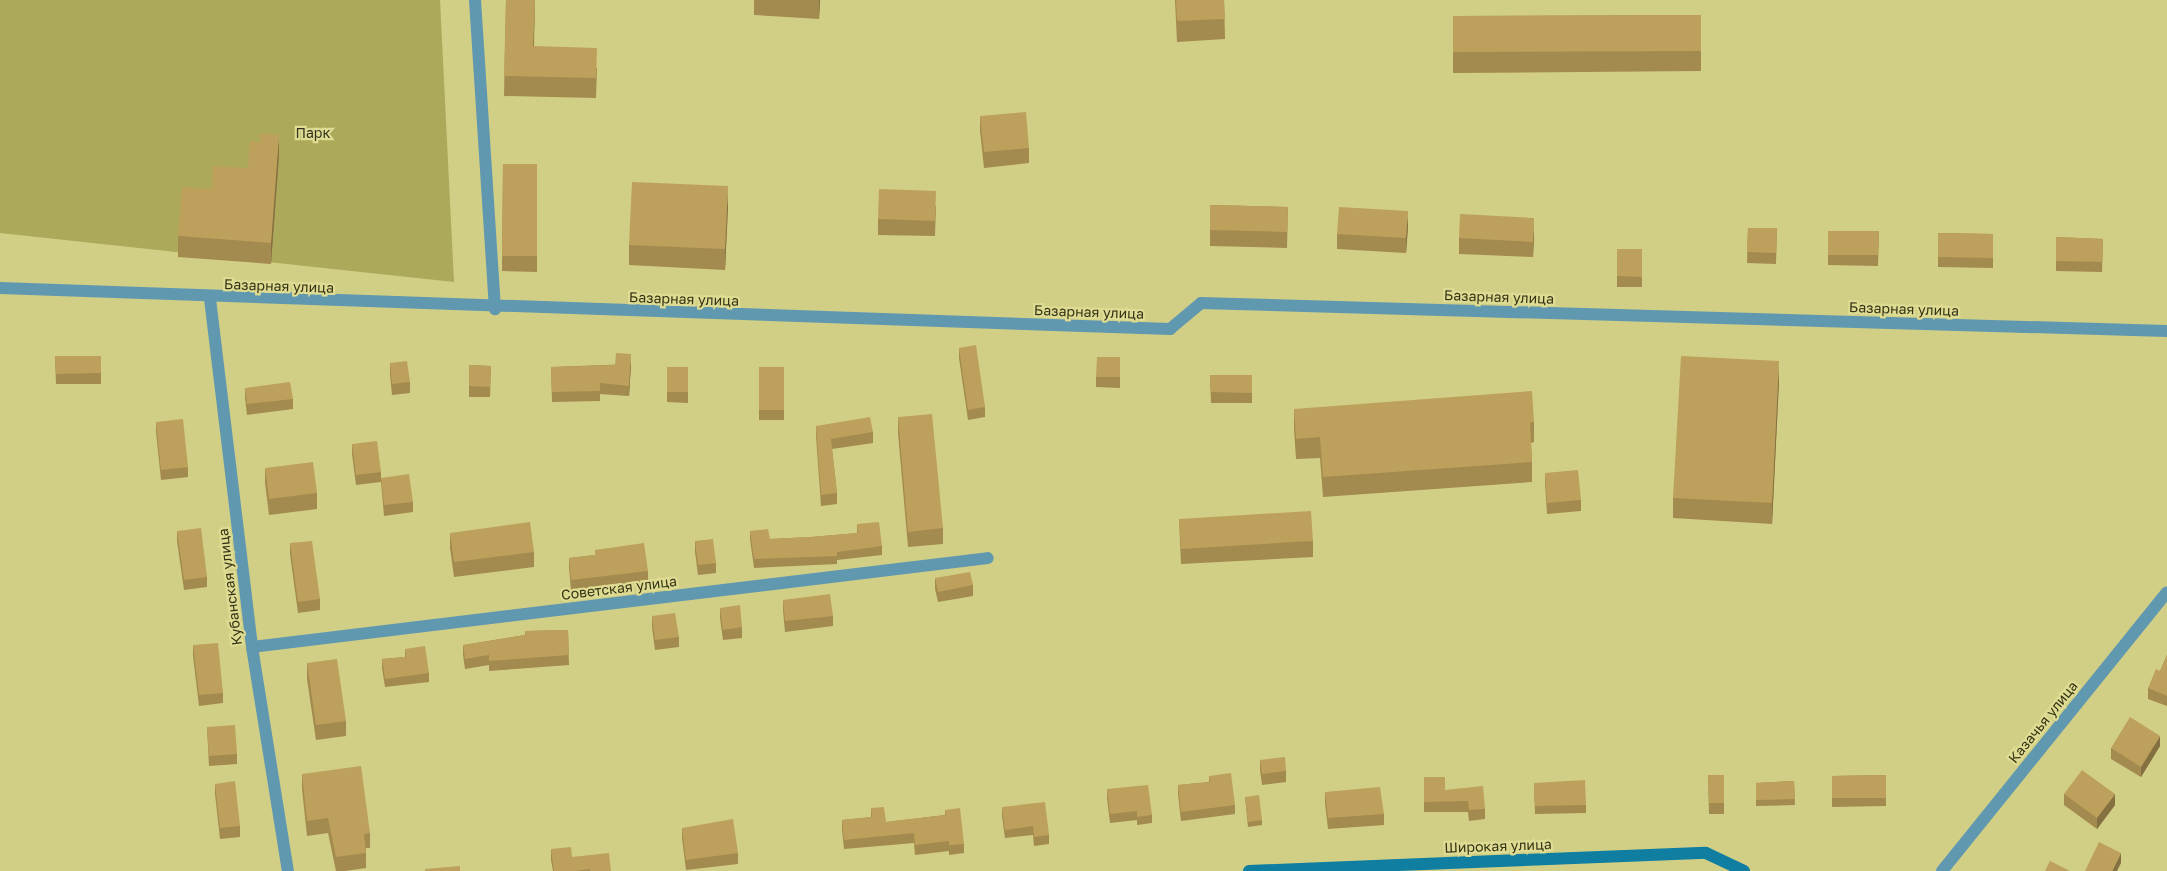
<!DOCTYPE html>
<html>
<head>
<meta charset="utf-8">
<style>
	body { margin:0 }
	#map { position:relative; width:2167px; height:871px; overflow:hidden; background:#d1cf86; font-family:"Golos Text",sans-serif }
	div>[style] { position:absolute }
	.green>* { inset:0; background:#aca95b }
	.street>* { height:12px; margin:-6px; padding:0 6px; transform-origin:6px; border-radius:6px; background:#6098b0 }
	.secondary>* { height:12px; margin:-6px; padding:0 6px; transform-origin:6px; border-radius:6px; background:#0f7ea1 }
	.wall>* { inset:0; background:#a38a4e }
	.shaded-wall>* { inset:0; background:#847040 }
	.building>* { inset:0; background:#bda05b }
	span { translate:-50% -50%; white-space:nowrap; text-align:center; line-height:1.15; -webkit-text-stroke:4.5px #dedc92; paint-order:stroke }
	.park-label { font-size:14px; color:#33321c }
	.street-label { font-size:14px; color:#343315 }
</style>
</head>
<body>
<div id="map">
	<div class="green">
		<i style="clip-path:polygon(0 0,440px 0,454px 282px,0 233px)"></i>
	</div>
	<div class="street">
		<i style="left:475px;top:0;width:310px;rotate:86.3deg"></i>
		<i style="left:0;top:288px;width:1171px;rotate:2.01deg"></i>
		<i style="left:1170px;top:329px;width:40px;rotate:-40deg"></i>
		<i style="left:1201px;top:303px;width:966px;rotate:1.66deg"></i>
		<i style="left:210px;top:299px;width:351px;rotate:83.1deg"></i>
		<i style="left:252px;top:647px;width:227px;rotate:80.9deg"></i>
		<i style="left:252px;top:647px;width:741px;rotate:-6.89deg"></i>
		<i style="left:1942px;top:871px;width:358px;rotate:-51.1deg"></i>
	</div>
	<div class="secondary">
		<i style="left:1249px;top:871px;width:457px;rotate:-2.3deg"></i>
		<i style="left:1706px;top:853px;width:42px;rotate:25.3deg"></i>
	</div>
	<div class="wall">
		<i style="clip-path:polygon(506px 0,535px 0,534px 46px,597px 68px,596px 98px,504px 96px)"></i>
		<i style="clip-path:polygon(754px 0,820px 0,819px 19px,754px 15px)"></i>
		<i style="clip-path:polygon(1175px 0,1224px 0,1225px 39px,1177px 42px)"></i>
		<i style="clip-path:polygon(1701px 15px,1701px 71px,1453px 73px,1453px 16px)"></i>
		<i style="clip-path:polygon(980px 116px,1029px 148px,1029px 163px,984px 168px,980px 131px)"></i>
		<i style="clip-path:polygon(279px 155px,271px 264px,178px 257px,178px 236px,211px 189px,248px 168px)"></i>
		<i style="clip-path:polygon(503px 164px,537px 164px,537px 272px,502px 271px)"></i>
		<i style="clip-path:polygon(1210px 205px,1288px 207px,1287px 248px,1210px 246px)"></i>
		<i style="clip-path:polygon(728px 206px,725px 270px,629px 265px,629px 245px)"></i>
		<i style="clip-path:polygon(936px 206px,935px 236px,878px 235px,878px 219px)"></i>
		<i style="clip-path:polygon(1408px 226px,1406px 253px,1337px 249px,1337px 234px)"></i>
		<i style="clip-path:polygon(1748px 228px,1777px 228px,1776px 264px,1747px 263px)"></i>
		<i style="clip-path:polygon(1828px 231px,1879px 231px,1878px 266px,1828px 265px)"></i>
		<i style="clip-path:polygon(1534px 233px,1533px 257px,1459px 254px,1459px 238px)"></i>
		<i style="clip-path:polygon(1938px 233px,1993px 234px,1993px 268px,1938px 267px)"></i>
		<i style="clip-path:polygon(2056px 237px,2103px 239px,2102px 272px,2056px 271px)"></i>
		<i style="clip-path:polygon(1642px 249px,1642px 287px,1617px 287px,1617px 276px)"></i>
		<i style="clip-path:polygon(959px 348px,985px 407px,985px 417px,968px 420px,959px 358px)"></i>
		<i style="clip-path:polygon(55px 356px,101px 356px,101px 384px,56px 384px)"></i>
		<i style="clip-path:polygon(1120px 357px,1120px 388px,1096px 387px,1096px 377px)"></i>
		<i style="clip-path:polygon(390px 363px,410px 382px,410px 393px,392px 395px,390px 374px)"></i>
		<i style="clip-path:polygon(631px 364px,629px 396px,600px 394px,600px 401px,552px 402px,551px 367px)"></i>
		<i style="clip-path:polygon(469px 365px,491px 366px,490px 397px,469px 397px)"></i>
		<i style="clip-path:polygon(667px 367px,688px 367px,688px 403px,667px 402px)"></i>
		<i style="clip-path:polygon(759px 367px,784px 367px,784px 420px,759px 420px)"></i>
		<i style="clip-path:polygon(1210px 375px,1252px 375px,1252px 403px,1211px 403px)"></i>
		<i style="clip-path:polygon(1779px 381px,1772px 524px,1673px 518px,1673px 498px)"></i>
		<i style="clip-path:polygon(245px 388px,293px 399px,293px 409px,247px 415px,245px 398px)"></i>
		<i style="clip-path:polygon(1294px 409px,1534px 422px,1534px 442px,1531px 443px,1532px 462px,1532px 482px,1323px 497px,1320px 458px,1296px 459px,1294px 429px)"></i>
		<i style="clip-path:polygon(898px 417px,943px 528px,943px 544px,908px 547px,898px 433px)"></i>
		<i style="clip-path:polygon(156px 422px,188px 467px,188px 477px,161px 480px,156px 432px)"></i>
		<i style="clip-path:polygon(816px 426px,873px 432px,873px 443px,832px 449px,837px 493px,837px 504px,821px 506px,816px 436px)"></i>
		<i style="clip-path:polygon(352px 444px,381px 472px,381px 478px,413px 502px,413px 512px,384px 516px,381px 482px,356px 485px,352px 454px)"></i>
		<i style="clip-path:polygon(265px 468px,317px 493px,317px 509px,269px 515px,265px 483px)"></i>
		<i style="clip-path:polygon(1545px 473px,1581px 500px,1581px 511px,1547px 514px,1545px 483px)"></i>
		<i style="clip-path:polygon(1179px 519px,1313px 541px,1313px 557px,1181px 564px)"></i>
		<i style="clip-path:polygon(857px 524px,882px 546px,882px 555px,837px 560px,837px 564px,754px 568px,750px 539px,750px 531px,770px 539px,811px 537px,857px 533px)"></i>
		<i style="clip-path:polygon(177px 531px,207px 577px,207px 587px,184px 590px,177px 541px)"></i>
		<i style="clip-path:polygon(450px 533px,534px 552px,534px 567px,454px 577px,450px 548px)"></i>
		<i style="clip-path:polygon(695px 541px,716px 563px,716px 573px,698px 575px,695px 552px)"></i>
		<i style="clip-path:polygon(290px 543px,320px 599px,320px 610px,298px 613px,290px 554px)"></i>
		<i style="clip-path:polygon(595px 550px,648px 571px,648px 582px,571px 590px,569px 568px,569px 558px,595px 555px)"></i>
		<i style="clip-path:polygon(935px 578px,973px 585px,973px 596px,938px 602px,935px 589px)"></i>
		<i style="clip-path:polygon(783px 600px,833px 616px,833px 626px,785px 632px,783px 610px)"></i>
		<i style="clip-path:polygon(720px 608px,742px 627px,742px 638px,723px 640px,720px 618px)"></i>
		<i style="clip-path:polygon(652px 616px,679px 637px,679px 647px,655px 650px,652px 627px)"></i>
		<i style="clip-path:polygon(568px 630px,569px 665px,489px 671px,489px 665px,465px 669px,463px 655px,463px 645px,525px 635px,525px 631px)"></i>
		<i style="clip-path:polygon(193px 645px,223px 693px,223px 703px,199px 706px,193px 656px)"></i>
		<i style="clip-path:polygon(405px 649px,429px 673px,429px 682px,385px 687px,382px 668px,382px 659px,405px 657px)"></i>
		<i style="clip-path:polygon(2167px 655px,2167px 706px,2148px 699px,2148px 688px,2160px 671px)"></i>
		<i style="clip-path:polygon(307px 663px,346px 721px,346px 736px,316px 740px,307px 679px)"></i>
		<i style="clip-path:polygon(207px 727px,237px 754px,237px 764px,209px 766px)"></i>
		<i style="clip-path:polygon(2160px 746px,2141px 777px,2111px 759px,2111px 748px)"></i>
		<i style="clip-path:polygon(1260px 760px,1286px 771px,1286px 782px,1262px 785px,1260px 770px)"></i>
		<i style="clip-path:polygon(302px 774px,370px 833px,370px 848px,366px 848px,366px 868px,345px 871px,336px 871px,328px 833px,307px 836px,302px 789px)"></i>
		<i style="clip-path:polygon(1708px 775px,1724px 775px,1724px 814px,1709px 814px)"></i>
		<i style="clip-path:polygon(1886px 775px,1886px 806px,1832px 807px,1832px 776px)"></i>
		<i style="clip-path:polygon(1209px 776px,1235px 805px,1235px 814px,1181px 821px,1178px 794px,1178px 785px,1209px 782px)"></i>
		<i style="clip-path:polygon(1424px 777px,1445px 790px,1485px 809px,1485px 819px,1469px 821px,1468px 812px,1424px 812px)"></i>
		<i style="clip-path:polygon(1794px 781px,1795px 805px,1756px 806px,1756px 783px)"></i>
		<i style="clip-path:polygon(1534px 783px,1586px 805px,1586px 813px,1535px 814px)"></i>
		<i style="clip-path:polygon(215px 784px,240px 826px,240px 837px,220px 839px,215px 794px)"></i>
		<i style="clip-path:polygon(1107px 789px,1152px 815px,1152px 823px,1137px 825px,1137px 820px,1110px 823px,1107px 798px)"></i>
		<i style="clip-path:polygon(1325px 792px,1384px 814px,1384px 825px,1328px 829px,1325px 803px)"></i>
		<i style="clip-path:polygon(2064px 794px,2115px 805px,2097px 829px,2064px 805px)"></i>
		<i style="clip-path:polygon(1245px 797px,1262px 820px,1262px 825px,1248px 827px)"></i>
		<i style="clip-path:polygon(1002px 807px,1049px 835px,1049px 844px,1034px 846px,1033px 835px,1005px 838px,1002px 816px)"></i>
		<i style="clip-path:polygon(871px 808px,886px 822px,945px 815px,945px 810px,964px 844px,964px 853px,949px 855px,949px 851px,915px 855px,914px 843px,844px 849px,842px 830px,842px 820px,871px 817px)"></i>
		<i style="clip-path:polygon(682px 828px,738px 853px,738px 864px,686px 870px,682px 838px)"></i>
		<i style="clip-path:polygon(551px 849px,572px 857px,611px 871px,553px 871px,551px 860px)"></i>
	</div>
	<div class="shaded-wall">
		<i style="clip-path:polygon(535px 0,533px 66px,533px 46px)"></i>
		<i style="clip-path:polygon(819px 0,820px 0,819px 19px)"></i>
		<i style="clip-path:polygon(279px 135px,279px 155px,271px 264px,271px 243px)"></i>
		<i style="clip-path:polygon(728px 186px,728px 206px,725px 270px,725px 249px)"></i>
		<i style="clip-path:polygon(1408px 211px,1408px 226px,1406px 253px,1406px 238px)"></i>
		<i style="clip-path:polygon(1534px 218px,1534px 233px,1533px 257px,1533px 242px)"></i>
		<i style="clip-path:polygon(631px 354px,631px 364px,629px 396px,629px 386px)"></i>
		<i style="clip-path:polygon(1779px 361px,1779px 381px,1772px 524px,1772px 503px)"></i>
		<i style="clip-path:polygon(2160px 736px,2160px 746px,2141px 777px,2141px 767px)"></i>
		<i style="clip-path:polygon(2115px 794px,2115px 805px,2097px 829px,2097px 818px)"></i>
		<i style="clip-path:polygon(2121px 853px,2121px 863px,2117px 871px,2112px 871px)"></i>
	</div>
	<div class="building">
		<i style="clip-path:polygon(506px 0,535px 0,533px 46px,597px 48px,596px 78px,504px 76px)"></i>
		<i style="clip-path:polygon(1176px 0,1224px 0,1225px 19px,1177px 21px)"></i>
		<i style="clip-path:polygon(1701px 15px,1701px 51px,1453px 52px,1453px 16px)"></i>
		<i style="clip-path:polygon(1026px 112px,1029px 148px,984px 152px,980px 116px)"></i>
		<i style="clip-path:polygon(260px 133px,279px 135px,271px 243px,178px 236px,182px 187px,211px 189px,213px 166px,248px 168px,250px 141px,260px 142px)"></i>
		<i style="clip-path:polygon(503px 164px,537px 164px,537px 256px,502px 256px)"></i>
		<i style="clip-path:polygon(632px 182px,728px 186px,725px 249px,629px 245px)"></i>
		<i style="clip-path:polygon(879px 189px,936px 191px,935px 221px,878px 219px)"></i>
		<i style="clip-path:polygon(1210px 205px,1288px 207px,1287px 232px,1210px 230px)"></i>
		<i style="clip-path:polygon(1339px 207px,1408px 211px,1406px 238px,1337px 234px)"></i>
		<i style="clip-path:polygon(1460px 214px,1534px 218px,1533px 242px,1459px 238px)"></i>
		<i style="clip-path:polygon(1748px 228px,1777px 228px,1776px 253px,1747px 252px)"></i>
		<i style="clip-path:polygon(1828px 231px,1879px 231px,1878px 255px,1828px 255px)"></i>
		<i style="clip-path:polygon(1938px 233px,1993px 234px,1993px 258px,1938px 257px)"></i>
		<i style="clip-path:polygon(2056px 237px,2103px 239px,2102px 262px,2056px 261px)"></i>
		<i style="clip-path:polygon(1617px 249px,1642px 249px,1642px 277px,1617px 276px)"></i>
		<i style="clip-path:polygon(976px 345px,985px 407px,968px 410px,959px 348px)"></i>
		<i style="clip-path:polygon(616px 353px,631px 354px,629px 386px,600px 383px,600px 391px,552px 392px,551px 367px,615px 365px)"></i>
		<i style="clip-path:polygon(55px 356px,101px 356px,101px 373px,56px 374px)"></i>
		<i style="clip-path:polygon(1681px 356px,1779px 361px,1772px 503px,1673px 498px)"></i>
		<i style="clip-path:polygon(1097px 357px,1120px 357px,1120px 377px,1096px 377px)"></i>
		<i style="clip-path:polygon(407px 361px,410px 382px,392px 384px,390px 363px)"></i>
		<i style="clip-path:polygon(469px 365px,491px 366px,490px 387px,469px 386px)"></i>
		<i style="clip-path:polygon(667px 367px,688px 367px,688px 392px,667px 392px)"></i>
		<i style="clip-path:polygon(759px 367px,784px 367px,784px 410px,759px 410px)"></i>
		<i style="clip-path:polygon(1210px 375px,1252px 375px,1252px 393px,1211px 392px)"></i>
		<i style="clip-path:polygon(290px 382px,293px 399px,247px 404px,245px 388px)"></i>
		<i style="clip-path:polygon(1532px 391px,1534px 422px,1530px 423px,1532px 462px,1323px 477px,1320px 437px,1296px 439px,1294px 409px)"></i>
		<i style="clip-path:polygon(932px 414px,943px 528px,908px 532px,898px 417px)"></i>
		<i style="clip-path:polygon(870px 417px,873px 432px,831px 439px,837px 493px,821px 495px,816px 426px)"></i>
		<i style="clip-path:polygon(183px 419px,188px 467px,161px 470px,156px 422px)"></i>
		<i style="clip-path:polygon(377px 441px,381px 472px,356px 475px,352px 444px)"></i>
		<i style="clip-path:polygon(313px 462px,317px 493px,269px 499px,265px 468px)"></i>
		<i style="clip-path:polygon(1578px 470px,1581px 500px,1547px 503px,1545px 473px)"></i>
		<i style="clip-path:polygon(409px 474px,413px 502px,384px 505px,381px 478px)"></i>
		<i style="clip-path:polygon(1311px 511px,1313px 541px,1181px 549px,1179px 519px)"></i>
		<i style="clip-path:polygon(530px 522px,534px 552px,454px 562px,450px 533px)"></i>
		<i style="clip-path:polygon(879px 522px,882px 546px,837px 552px,837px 556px,754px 559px,750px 531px,768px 529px,770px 539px,811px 537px,858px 533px,857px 524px)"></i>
		<i style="clip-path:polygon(201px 528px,207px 577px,184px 580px,177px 531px)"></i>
		<i style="clip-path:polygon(713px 539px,716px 563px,698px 565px,695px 541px)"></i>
		<i style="clip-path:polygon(312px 541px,320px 599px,298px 602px,290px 543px)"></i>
		<i style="clip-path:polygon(644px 543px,648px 571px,571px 580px,569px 558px,595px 555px,595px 550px)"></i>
		<i style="clip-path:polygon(970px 572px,973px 585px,938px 592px,935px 578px)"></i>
		<i style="clip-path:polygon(830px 594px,833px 616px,785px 621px,783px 600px)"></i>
		<i style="clip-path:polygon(740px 605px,742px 627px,723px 630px,720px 608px)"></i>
		<i style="clip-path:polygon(675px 613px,679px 637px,655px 640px,652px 616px)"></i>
		<i style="clip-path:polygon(568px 630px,569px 655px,489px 661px,489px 655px,465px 659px,463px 645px,526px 635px,525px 631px)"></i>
		<i style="clip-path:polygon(218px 643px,223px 693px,199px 695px,193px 645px)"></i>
		<i style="clip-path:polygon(425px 646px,429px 673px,385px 679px,382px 659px,406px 657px,405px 649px)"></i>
		<i style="clip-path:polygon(2167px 655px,2167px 696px,2148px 688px,2156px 669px,2160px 671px)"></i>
		<i style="clip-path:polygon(337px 659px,346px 721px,316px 725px,307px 663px)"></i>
		<i style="clip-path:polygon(2130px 717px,2160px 736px,2141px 767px,2111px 748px)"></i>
		<i style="clip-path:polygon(235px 725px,237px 754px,209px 756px,207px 727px)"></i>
		<i style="clip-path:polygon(1285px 757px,1286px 771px,1262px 774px,1260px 760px)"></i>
		<i style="clip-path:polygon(361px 766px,370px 833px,364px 834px,366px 853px,336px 857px,328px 818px,307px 821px,302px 774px)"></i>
		<i style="clip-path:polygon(2082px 770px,2115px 794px,2097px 818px,2064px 794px)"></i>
		<i style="clip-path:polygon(1231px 773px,1235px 805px,1181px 812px,1178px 785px,1210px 782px,1209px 776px)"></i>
		<i style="clip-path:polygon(1708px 775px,1724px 775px,1724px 803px,1709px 803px)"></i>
		<i style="clip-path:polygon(1886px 775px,1886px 798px,1832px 798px,1832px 776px)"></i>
		<i style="clip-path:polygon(1424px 777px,1445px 777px,1445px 790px,1483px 786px,1485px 809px,1469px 810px,1468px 801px,1424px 802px)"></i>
		<i style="clip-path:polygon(1585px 780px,1586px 805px,1535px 806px,1534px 783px)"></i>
		<i style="clip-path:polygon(235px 781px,240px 826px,220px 828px,215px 784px)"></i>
		<i style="clip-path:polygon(1794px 781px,1795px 799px,1756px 800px,1756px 783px)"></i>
		<i style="clip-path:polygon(1148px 785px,1152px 815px,1137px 817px,1137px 811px,1110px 814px,1107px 789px)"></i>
		<i style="clip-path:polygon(1380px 787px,1384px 814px,1328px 818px,1325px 792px)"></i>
		<i style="clip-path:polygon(1259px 795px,1262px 820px,1248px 822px,1245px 797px)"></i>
		<i style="clip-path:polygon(1045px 802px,1049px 835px,1034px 837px,1033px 826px,1005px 830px,1002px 807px)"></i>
		<i style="clip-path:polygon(884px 807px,886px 822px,946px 815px,945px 810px,960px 808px,964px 844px,949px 845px,949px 841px,915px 845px,914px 833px,844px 840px,842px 820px,872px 817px,871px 808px)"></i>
		<i style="clip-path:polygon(733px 819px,738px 853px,686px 860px,682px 828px)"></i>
		<i style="clip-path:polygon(2099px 842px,2121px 853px,2112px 871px,2085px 871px)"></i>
		<i style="clip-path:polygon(571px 847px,572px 857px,609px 853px,611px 871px,590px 871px,590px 869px,576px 871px,554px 871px,551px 849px)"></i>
		<i style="clip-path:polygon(2050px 861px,2070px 871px,2045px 871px)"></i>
		<i style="clip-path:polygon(460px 866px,460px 871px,425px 871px,425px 869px)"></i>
	</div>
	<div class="park-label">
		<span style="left:313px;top:133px">Парк</span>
	</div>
	<div class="street-label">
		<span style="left:279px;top:286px;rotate:2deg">Базарная улица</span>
		<span style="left:1499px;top:297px;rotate:2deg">Базарная улица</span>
		<span style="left:684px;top:299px;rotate:2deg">Базарная улица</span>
		<span style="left:1904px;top:309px;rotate:2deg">Базарная улица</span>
		<span style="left:1089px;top:312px;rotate:2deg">Базарная улица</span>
		<span style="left:230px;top:587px;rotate:-97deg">Кубанская улица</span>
		<span style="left:619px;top:588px;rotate:-7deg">Советская улица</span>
		<span style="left:2043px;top:722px;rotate:-51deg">Казачья улица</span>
		<span style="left:1498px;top:846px;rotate:-2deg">Широкая улица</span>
	</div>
</div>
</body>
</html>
